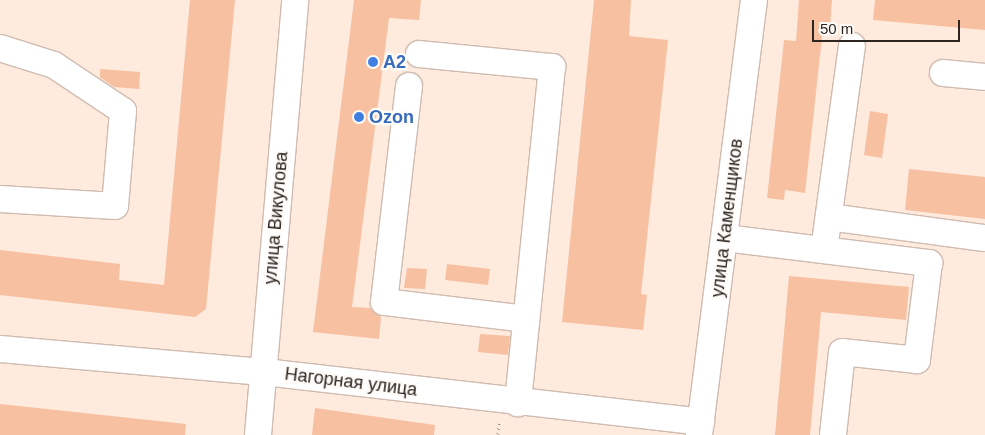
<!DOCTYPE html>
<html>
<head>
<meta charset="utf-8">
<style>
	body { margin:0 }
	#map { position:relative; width:985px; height:435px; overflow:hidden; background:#ffeade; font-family:Arial,sans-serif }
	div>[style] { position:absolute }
	.building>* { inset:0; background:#f7c0a1 }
	.path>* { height:3px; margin-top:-1.5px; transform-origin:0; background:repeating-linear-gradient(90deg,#9e8f86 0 1px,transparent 0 5px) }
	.roads { filter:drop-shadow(1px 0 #cfbbb0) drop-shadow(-1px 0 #cfbbb0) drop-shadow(0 1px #cfbbb0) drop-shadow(0 -1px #cfbbb0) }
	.minor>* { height:26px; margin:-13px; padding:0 13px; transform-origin:13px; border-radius:13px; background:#fff }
	.dots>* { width:14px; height:14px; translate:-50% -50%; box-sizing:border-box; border:2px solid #fffbf8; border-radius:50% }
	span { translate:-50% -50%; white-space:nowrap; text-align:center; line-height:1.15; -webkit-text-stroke:4.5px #fffbf8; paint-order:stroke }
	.shop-label { font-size:18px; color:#366cbe; font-weight:700 }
	.left { translate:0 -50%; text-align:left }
	.street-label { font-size:18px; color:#2c2520 }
	.scale { position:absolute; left:812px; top:20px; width:148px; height:22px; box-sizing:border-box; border:2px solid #2c2520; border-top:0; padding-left:6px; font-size:15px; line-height:18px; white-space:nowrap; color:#2c2520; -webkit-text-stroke:4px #fffbf8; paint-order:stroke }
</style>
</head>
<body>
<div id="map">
	<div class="building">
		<i style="clip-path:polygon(190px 0,235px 0,206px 309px,195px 317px,0 295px,0 250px,120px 264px,119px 280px,164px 285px)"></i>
		<i style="clip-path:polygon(354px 0,421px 0,419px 20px,389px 18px,352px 307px,370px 308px,381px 317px,379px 339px,313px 332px)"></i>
		<i style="clip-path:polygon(594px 0,631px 0,629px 36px,668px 40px,641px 294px,647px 295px,643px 330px,562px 322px)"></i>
		<i style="clip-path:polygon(799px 0,832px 0,830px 28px,823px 28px,805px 193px,785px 190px,784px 200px,767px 198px,784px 40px,796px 41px)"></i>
		<i style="clip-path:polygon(875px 0,985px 0,985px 30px,873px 20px)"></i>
		<i style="clip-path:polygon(100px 69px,140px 72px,139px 89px,114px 87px,100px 77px)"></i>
		<i style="clip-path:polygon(870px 111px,888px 114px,882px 158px,864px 155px)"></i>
		<i style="clip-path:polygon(909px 169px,985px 177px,985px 219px,905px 210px)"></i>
		<i style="clip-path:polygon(447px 264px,490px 269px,488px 285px,445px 280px)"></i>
		<i style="clip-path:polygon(407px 268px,427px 269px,425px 289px,404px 288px)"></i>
		<i style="clip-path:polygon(789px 276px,909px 287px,906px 320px,821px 312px,810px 435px,775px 435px)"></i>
		<i style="clip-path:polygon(480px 334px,510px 336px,508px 355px,478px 352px)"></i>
		<i style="clip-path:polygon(0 404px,186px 424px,185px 435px,0 435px)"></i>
		<i style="clip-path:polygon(315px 408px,435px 425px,434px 435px,312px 435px)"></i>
	</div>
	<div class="path">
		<i style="left:498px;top:434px;width:11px;rotate:-85deg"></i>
	</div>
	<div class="roads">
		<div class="minor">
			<i style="left:0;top:48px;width:57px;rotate:17.5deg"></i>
			<i style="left:54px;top:65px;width:83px;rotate:33.7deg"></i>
			<i style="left:123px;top:111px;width:95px;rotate:94.8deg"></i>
			<i style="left:115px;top:206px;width:115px;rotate:-176.5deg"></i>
			<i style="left:419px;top:54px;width:134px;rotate:5.6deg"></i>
			<i style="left:552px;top:67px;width:338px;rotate:95.8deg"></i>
			<i style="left:943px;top:73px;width:42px;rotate:5.4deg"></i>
			<i style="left:409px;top:86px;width:217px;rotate:96.6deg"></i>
			<i style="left:384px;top:302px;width:143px;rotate:6.8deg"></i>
			<i style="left:829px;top:217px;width:157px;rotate:7.7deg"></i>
			<i style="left:725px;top:238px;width:206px;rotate:7deg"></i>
			<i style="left:929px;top:263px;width:98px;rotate:97.1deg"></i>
			<i style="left:917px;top:360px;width:75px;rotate:-173.9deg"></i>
			<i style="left:842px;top:352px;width:83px;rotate:96.2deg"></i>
			<i style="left:824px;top:250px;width:206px;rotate:-82.2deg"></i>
			<i style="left:0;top:349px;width:265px;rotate:5deg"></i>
			<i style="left:264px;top:372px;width:440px;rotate:6.5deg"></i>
			<i style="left:258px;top:435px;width:437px;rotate:-85.1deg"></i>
			<i style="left:699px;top:435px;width:438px;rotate:-82.8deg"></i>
		</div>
	</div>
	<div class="dots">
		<i style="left:373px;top:62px;background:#3f7fe0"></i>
		<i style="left:359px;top:117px;background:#3f7fe0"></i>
	</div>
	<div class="shop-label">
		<span class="left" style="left:383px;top:62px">А2</span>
		<span class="left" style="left:369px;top:117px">Ozon</span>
	</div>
	<div class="street-label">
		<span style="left:276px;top:218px;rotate:-85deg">улица Викулова</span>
		<span style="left:727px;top:218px;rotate:-83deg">улица Каменщиков</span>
		<span style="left:351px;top:382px;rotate:7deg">Нагорная улица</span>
	</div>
	<div class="scale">50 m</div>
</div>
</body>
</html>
